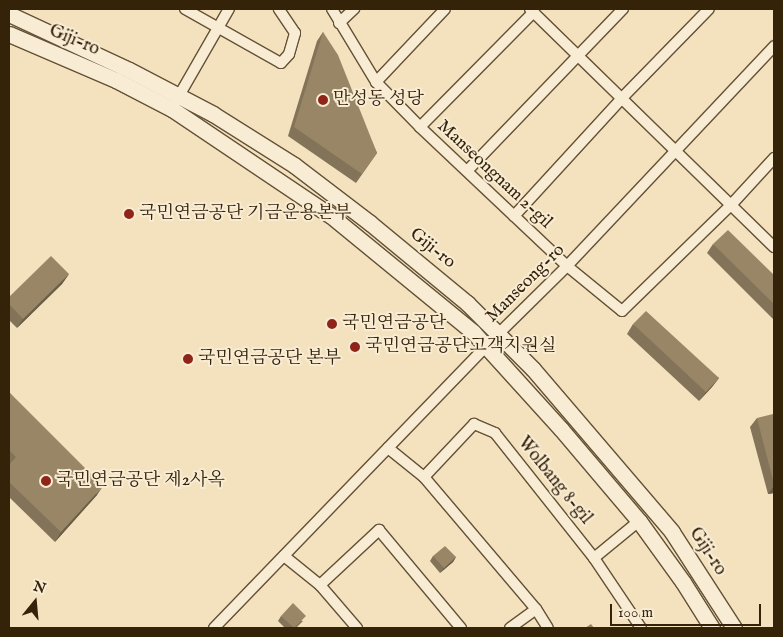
<!DOCTYPE html>
<html>
<head>
<meta charset="utf-8">
<style>
	body { margin:0 }
	#map { position:relative; width:783px; height:637px; overflow:hidden; background:#f4e2be; font-family:"IM FELL English","Noto Serif KR",serif }
	div>[style] { position:absolute }
	.roads { filter:drop-shadow(1px 0 #645236) drop-shadow(-1px 0 #645236) drop-shadow(0 1px #645236) drop-shadow(0 -1px #645236) }
	.street>* { height:10px; margin:-5px; padding:0 5px; transform-origin:5px; border-radius:5px; background:#f8ecd5 }
	.secondary>* { height:15px; margin:-7.5px; padding:0 7.5px; transform-origin:7.5px; border-radius:7.5px; background:#f8ecd5 }
	.wall>* { inset:0; background:#837359 }
	.shaded-wall>* { inset:0; background:#6a5e48 }
	.building>* { inset:0; background:#988667 }
	.dots>* { width:14px; height:14px; translate:-50% -50%; box-sizing:border-box; border:2px solid #f8ecd5; border-radius:50% }
	span { translate:-50% -50%; white-space:nowrap; text-align:center; line-height:1.15; -webkit-text-stroke:4px #f8ecd5; paint-order:stroke }
	.street-label { font-size:18px; color:#342209 }
	.poi-label { font-size:18px; color:#342209 }
	.left { translate:0 -50%; text-align:left }
	.frame { position:absolute; inset:0; border:10px solid #342209; pointer-events:none }
	.north { position:absolute; left:10px; top:577px; width:50px; height:50px; -webkit-text-stroke:4px #f8ecd5; paint-order:stroke; rotate:17deg; font-size:14px; font-weight:700; line-height:20px; text-align:center; color:#342209 }
	.north::after { content:''; display:block; margin:auto; width:18px; height:22px; background:#342209; clip-path:polygon(50% 0,100% 100%,50% 72%,0 100%) }
	.scale { position:absolute; left:610px; top:604px; width:151px; height:22px; box-sizing:border-box; border:2px solid #342209; border-top:0; padding-left:6px; font-size:15px; line-height:18px; white-space:nowrap; color:#342209; -webkit-text-stroke:4px #f8ecd5; paint-order:stroke }
</style>
</head>
<body>
<div id="map">
	<div class="roads">
		<div class="street">
			<i style="left:185px;top:9px;width:110px;rotate:29.4deg"></i>
			<i style="left:281px;top:63px;width:12px;rotate:-48deg"></i>
			<i style="left:289px;top:54px;width:22px;rotate:-74deg"></i>
			<i style="left:295px;top:33px;width:29px;rotate:-124deg"></i>
			<i style="left:332px;top:9px;width:85px;rotate:58.9deg"></i>
			<i style="left:376px;top:82px;width:63px;rotate:45.6deg"></i>
			<i style="left:420px;top:127px;width:202px;rotate:43.4deg"></i>
			<i style="left:567px;top:266px;width:71px;rotate:39.3deg"></i>
			<i style="left:622px;top:311px;width:152px;rotate:-44.2deg"></i>
			<i style="left:731px;top:205px;width:64px;rotate:-47.5deg"></i>
			<i style="left:530px;top:9px;width:341px;rotate:44.3deg"></i>
			<i style="left:339px;top:23px;width:21px;rotate:-43deg"></i>
			<i style="left:376px;top:82px;width:100px;rotate:-46.6deg"></i>
			<i style="left:176px;top:101px;width:106px;rotate:-60.1deg"></i>
			<i style="left:420px;top:127px;width:162px;rotate:-45.3deg"></i>
			<i style="left:467px;top:171px;width:225px;rotate:-46.1deg"></i>
			<i style="left:514px;top:216px;width:160px;rotate:-47.5deg"></i>
			<i style="left:622px;top:98px;width:124px;rotate:-45.7deg"></i>
			<i style="left:388px;top:448px;width:46px;rotate:38.9deg"></i>
			<i style="left:424px;top:477px;width:173px;rotate:49.7deg"></i>
			<i style="left:536px;top:609px;width:22px;rotate:58deg"></i>
			<i style="left:424px;top:477px;width:73px;rotate:-46.7deg"></i>
			<i style="left:474px;top:424px;width:23px;rotate:23deg"></i>
			<i style="left:495px;top:433px;width:159px;rotate:51.6deg"></i>
			<i style="left:594px;top:558px;width:84px;rotate:56.1deg"></i>
			<i style="left:284px;top:556px;width:46px;rotate:38.9deg"></i>
			<i style="left:320px;top:585px;width:57px;rotate:49.3deg"></i>
			<i style="left:594px;top:558px;width:58px;rotate:-39.4deg"></i>
			<i style="left:320px;top:585px;width:81px;rotate:-43deg"></i>
			<i style="left:379px;top:530px;width:128px;rotate:50.1deg"></i>
			<i style="left:214px;top:628px;width:390px;rotate:-46deg"></i>
			<i style="left:485px;top:347px;width:115px;rotate:-44.6deg"></i>
			<i style="left:567px;top:266px;width:302px;rotate:-46.7deg"></i>
			<i style="left:510px;top:628px;width:32px;rotate:-36deg"></i>
		</div>
		<div class="secondary">
			<i style="left:9px;top:14px;width:132px;rotate:25deg"></i>
			<i style="left:129px;top:70px;width:95px;rotate:27.6deg"></i>
			<i style="left:213px;top:114px;width:96px;rotate:32.2deg"></i>
			<i style="left:294px;top:165px;width:96px;rotate:37.3deg"></i>
			<i style="left:370px;top:223px;width:126px;rotate:39.5deg"></i>
			<i style="left:467px;top:303px;width:93px;rotate:45deg"></i>
			<i style="left:533px;top:369px;width:214px;rotate:49.5deg"></i>
			<i style="left:672px;top:532px;width:114px;rotate:57.1deg"></i>
			<i style="left:9px;top:34px;width:116px;rotate:23.3deg"></i>
			<i style="left:116px;top:80px;width:63px;rotate:27.4deg"></i>
			<i style="left:172px;top:109px;width:190px;rotate:33.9deg"></i>
			<i style="left:330px;top:215px;width:185px;rotate:39.3deg"></i>
			<i style="left:473px;top:332px;width:131px;rotate:47.8deg"></i>
			<i style="left:561px;top:429px;width:121px;rotate:49.7deg"></i>
			<i style="left:639px;top:521px;width:75px;rotate:54.2deg"></i>
			<i style="left:683px;top:582px;width:54px;rotate:57.8deg"></i>
		</div>
	</div>
	<div class="wall">
		<i style="clip-path:polygon(323px 32px,377px 153px,356px 183px,288px 136px,317px 41px)"></i>
		<i style="clip-path:polygon(713px 244px,774px 275px,774px 320px,707px 253px)"></i>
		<i style="clip-path:polygon(69px 274px,62px 284px,17px 328px,9px 320px,9px 297px)"></i>
		<i style="clip-path:polygon(633px 324px,719px 378px,712px 387px,699px 401px,627px 334px)"></i>
		<i style="clip-path:polygon(9px 392px,97px 495px,55px 542px,9px 497px)"></i>
		<i style="clip-path:polygon(757px 418px,774px 420px,774px 493px,768px 494px,750px 427px)"></i>
		<i style="clip-path:polygon(433px 556px,456px 557px,453px 562px,440px 573px,430px 561px)"></i>
		<i style="clip-path:polygon(281px 616px,303px 621px,296px 628px,285px 628px,278px 621px)"></i>
	</div>
	<div class="shaded-wall">
		<i style="clip-path:polygon(69px 274px,62px 284px,17px 328px,23px 319px)"></i>
		<i style="clip-path:polygon(719px 378px,712px 387px,699px 401px,706px 392px)"></i>
		<i style="clip-path:polygon(103px 486px,97px 495px,55px 542px,61px 532px)"></i>
		<i style="clip-path:polygon(774px 486px,774px 493px,768px 494px)"></i>
		<i style="clip-path:polygon(456px 557px,453px 562px,440px 573px,444px 568px)"></i>
	</div>
	<div class="building">
		<i style="clip-path:polygon(323px 32px,338px 55px,377px 153px,362px 174px,294px 127px)"></i>
		<i style="clip-path:polygon(728px 230px,774px 275px,774px 304px,713px 244px)"></i>
		<i style="clip-path:polygon(51px 256px,69px 274px,23px 319px,9px 304px,9px 297px)"></i>
		<i style="clip-path:polygon(646px 311px,719px 378px,706px 392px,633px 324px)"></i>
		<i style="clip-path:polygon(9px 392px,103px 486px,61px 532px,9px 482px,9px 465px,16px 457px,9px 450px)"></i>
		<i style="clip-path:polygon(773px 414px,774px 420px,774px 484px,757px 418px)"></i>
		<i style="clip-path:polygon(445px 546px,456px 557px,444px 568px,433px 556px)"></i>
		<i style="clip-path:polygon(293px 603px,306px 616px,294px 628px,281px 616px)"></i>
		<i style="clip-path:polygon(591px 624px,594px 628px,585px 628px)"></i>
	</div>
	<div class="dots">
		<i style="left:323px;top:100px;background:#8f2418"></i>
		<i style="left:129px;top:214px;background:#8f2418"></i>
		<i style="left:332px;top:324px;background:#8f2418"></i>
		<i style="left:355px;top:347px;background:#8f2418"></i>
		<i style="left:188px;top:359px;background:#8f2418"></i>
		<i style="left:46px;top:481px;background:#8f2418"></i>
	</div>
	<div class="street-label">
		<span style="left:74px;top:41px;rotate:23deg">Giji-ro</span>
		<span style="left:494px;top:175px;rotate:43deg">Manseongnam 2-gil</span>
		<span style="left:432px;top:249px;rotate:39deg">Giji-ro</span>
		<span style="left:526px;top:284px;rotate:-45deg">Manseong-ro</span>
		<span style="left:554px;top:481px;rotate:51deg">Wolbang 8-gil</span>
		<span style="left:707px;top:552px;rotate:57deg">Giji-ro</span>
	</div>
	<div class="poi-label">
		<span class="left" style="left:333px;top:100px">만성동 성당</span>
		<span class="left" style="left:139px;top:214px">국민연금공단 기금운용본부</span>
		<span class="left" style="left:342px;top:324px">국민연금공단</span>
		<span class="left" style="left:365px;top:347px">국민연금공단고객지원실</span>
		<span class="left" style="left:198px;top:359px">국민연금공단 본부</span>
		<span class="left" style="left:56px;top:481px">국민연금공단 제2사옥</span>
	</div>
	<div class="frame"></div>
	<div class="north">N</div>
	<div class="scale">100 m</div>
</div>
</body>
</html>
